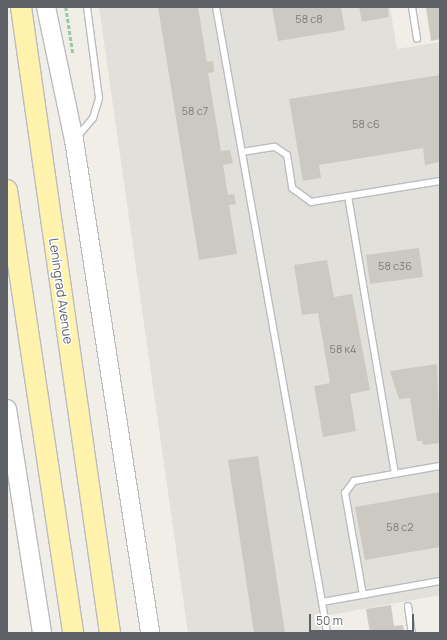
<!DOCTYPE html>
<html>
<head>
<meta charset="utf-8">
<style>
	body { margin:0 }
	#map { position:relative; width:447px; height:640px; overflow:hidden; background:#f0eee6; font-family:Manrope,sans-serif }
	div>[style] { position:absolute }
	.industrial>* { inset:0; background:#e2e0db }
	.building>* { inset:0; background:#ccc9c3 }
	.path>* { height:2.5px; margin-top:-1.25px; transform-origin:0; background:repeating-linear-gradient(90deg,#9ac8a7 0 4px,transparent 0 6px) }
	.roads { filter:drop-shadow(1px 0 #b9bcc0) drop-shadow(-1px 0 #b9bcc0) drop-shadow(0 1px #b9bcc0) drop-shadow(0 -1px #b9bcc0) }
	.lane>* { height:6px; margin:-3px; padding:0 3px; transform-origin:3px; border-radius:3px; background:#fff }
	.secondary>* { height:18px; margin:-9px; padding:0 9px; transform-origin:9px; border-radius:9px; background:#fff }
	.primary>* { height:20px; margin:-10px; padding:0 10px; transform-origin:10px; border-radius:10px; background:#fff2ad }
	span { translate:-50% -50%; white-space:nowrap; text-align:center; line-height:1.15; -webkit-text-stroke:3px #fff; paint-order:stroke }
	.number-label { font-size:11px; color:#7a7c7e }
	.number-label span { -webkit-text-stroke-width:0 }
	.street-label { font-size:13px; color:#5e6267 }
	.frame { position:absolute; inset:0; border:8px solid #5e6267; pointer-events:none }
	.scale { position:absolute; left:309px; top:614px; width:105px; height:18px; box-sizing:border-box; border:2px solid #5e6267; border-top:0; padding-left:5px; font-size:12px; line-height:14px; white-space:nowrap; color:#5e6267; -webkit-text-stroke:3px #fff; paint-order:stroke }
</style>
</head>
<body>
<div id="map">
	<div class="industrial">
		<i style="clip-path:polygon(99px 7px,390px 7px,397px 49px,440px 42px,440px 595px,319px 617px,321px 633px,188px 633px)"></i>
	</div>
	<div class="building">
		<i style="clip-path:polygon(158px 7px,198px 7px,207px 62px,213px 61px,214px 72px,208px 73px,221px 151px,230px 150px,233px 163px,223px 165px,228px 195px,234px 194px,236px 204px,229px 205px,237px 254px,199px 260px)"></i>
		<i style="clip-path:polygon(272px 7px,341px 7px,345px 30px,278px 41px)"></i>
		<i style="clip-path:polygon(359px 7px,388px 7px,389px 17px,362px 22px)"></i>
		<i style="clip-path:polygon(426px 7px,440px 7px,440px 39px,431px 41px)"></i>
		<i style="clip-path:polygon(440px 75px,440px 162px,425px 165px,423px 148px,319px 165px,321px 178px,303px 181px,289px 99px)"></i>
		<i style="clip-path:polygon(419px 248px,423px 277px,370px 284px,366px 255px)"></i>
		<i style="clip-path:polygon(327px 260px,334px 297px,352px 294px,370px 390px,350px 394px,356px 431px,323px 437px,314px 386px,330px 383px,318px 313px,302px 315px,294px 265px)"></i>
		<i style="clip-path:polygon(437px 364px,440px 443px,423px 445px,422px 441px,417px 441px,410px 398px,399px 399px,390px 371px)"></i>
		<i style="clip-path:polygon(258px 456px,285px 633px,254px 633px,228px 460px)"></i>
		<i style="clip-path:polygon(440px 492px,440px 547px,365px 560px,355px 507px)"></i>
		<i style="clip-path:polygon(391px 605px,394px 626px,403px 625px,404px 631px,370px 633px,366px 609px)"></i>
	</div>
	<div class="path">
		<i style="left:66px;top:7px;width:48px;rotate:81.5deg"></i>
	</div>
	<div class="roads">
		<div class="lane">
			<i style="left:216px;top:7px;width:604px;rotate:79.9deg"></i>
			<i style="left:322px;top:602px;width:120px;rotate:-10.1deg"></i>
			<i style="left:412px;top:7px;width:32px;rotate:81deg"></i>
			<i style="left:77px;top:137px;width:25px;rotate:-50deg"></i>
			<i style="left:93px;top:118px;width:21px;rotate:-73deg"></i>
			<i style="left:99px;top:98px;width:92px;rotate:-97.5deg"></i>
			<i style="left:242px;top:152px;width:33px;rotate:-9deg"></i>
			<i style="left:275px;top:147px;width:14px;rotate:34deg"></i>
			<i style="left:287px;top:155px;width:33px;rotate:81deg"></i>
			<i style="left:292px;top:188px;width:24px;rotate:36deg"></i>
			<i style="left:311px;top:202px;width:131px;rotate:-9.2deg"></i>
			<i style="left:348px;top:196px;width:282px;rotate:80.4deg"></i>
			<i style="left:363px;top:595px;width:104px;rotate:-100deg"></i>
			<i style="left:345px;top:493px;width:15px;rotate:-53deg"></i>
			<i style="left:354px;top:481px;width:87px;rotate:-9.9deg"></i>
			<i style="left:322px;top:602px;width:31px;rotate:81deg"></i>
			<i style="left:408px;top:606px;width:27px;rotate:82deg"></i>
		</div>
		<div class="secondary">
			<i style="left:46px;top:7px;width:136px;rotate:78.1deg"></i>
			<i style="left:74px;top:140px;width:499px;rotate:81.2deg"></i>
			<i style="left:7px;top:409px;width:227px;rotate:81.1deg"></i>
		</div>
		<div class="primary">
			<i style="left:21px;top:7px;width:632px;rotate:81.91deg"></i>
			<i style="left:7px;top:190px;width:448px;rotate:81.5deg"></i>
		</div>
	</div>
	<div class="number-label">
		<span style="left:309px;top:19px">58 с8</span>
		<span style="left:195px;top:111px">58 с7</span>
		<span style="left:366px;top:124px">58 с6</span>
		<span style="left:395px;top:266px">58 с36</span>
		<span style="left:343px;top:349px">58 к4</span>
		<span style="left:400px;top:527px">58 с2</span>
	</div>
	<div class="street-label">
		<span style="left:61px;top:291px;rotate:82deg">Leningrad Avenue</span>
	</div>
	<div class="frame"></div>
	<div class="scale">50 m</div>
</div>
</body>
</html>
